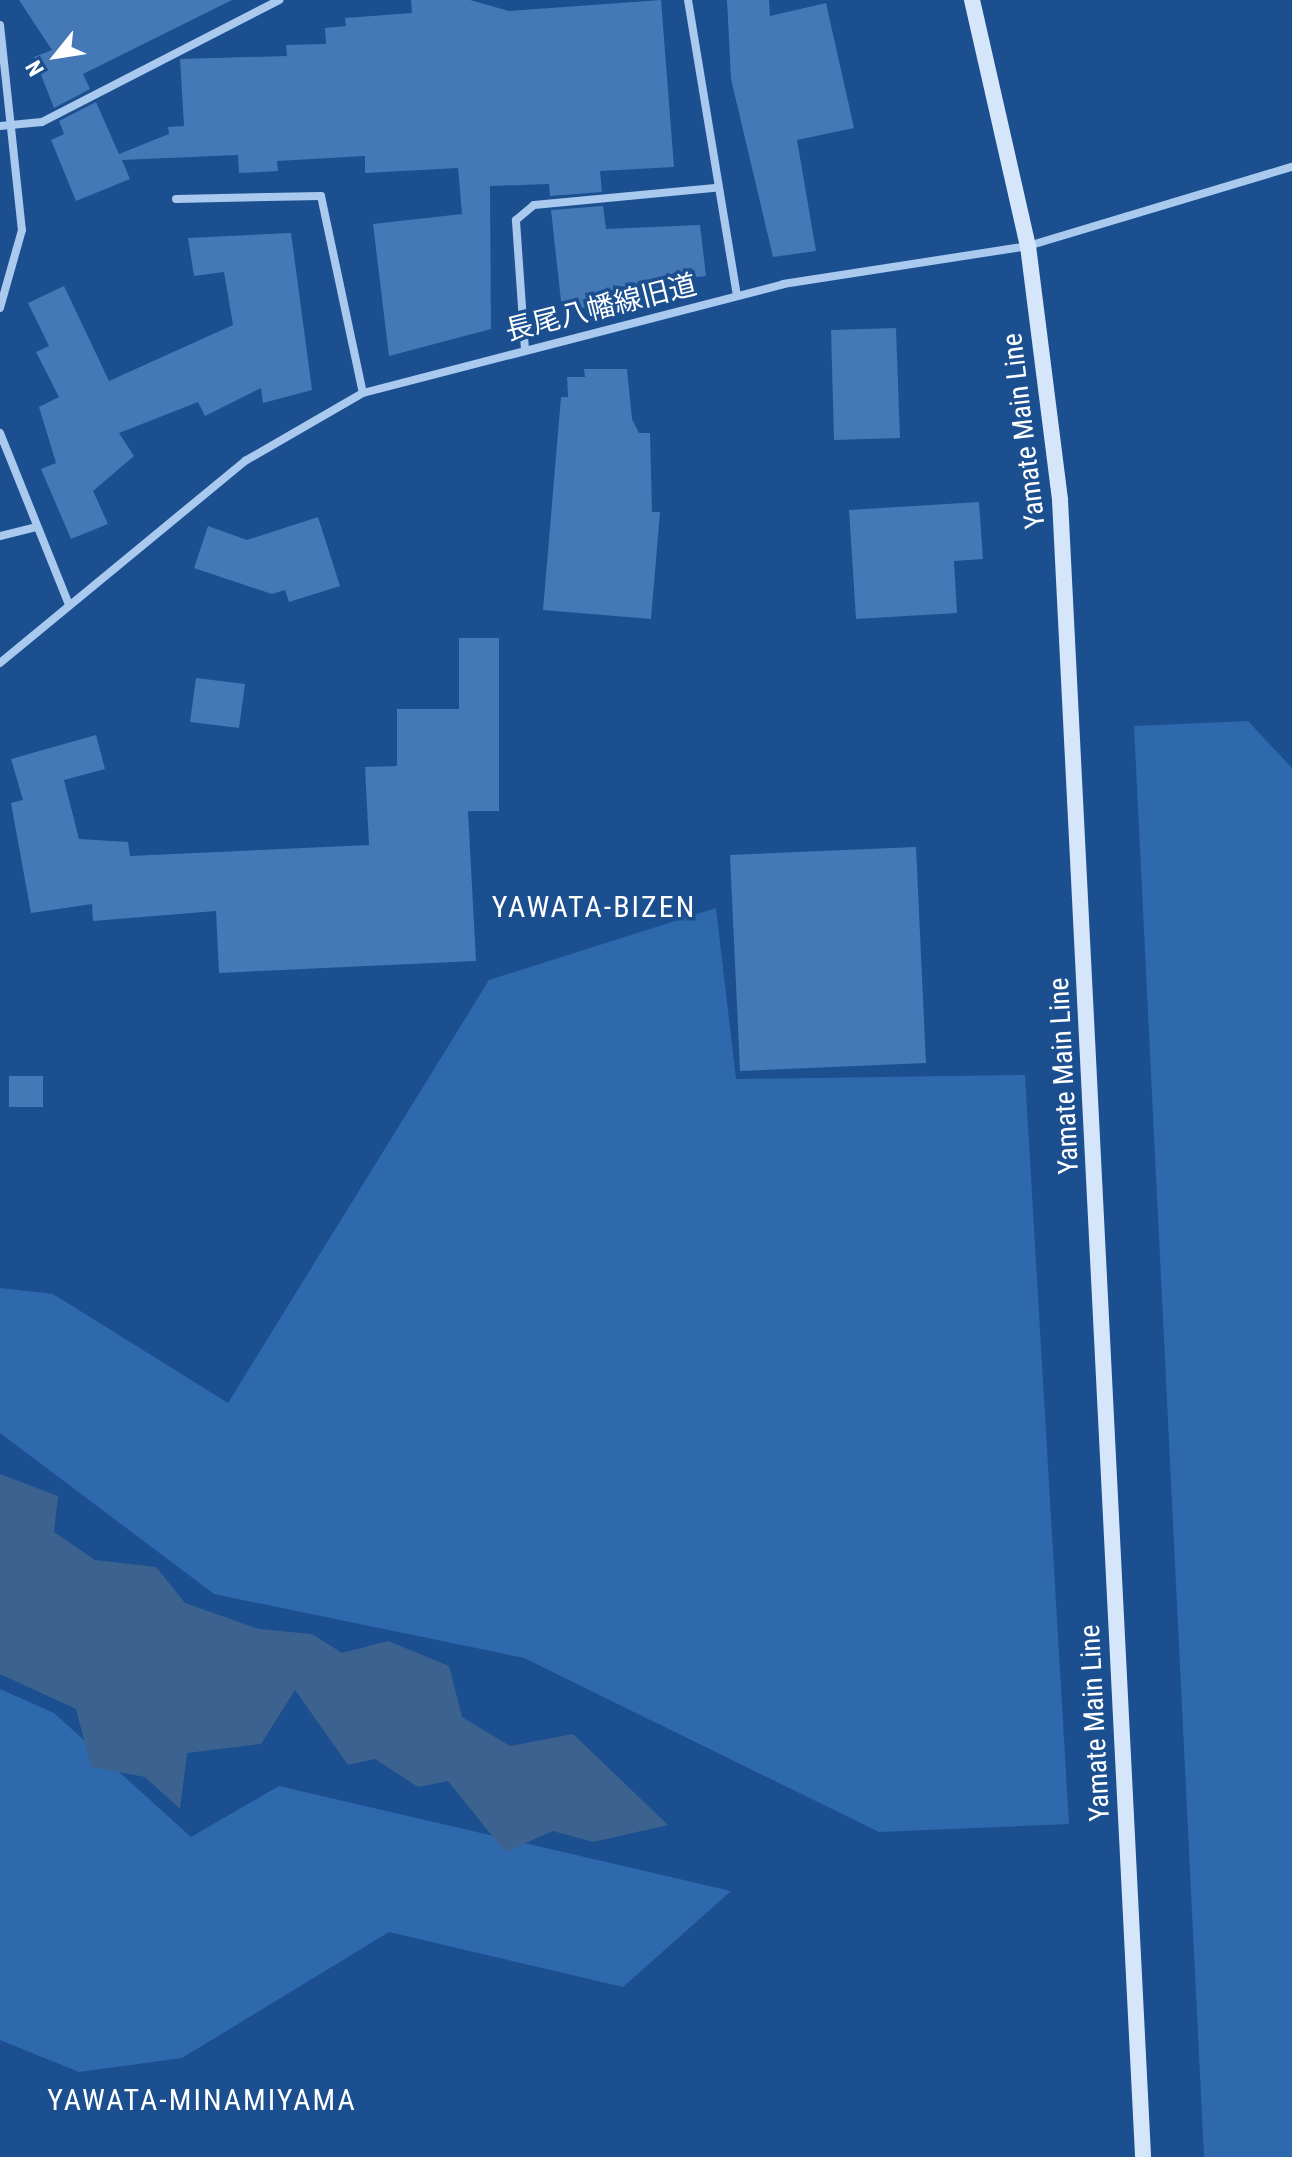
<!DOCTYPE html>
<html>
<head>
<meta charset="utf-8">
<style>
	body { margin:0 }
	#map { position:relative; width:1292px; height:2157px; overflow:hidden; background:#1b4f8f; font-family:"Roboto Condensed","Noto Sans JP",sans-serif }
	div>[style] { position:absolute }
	.green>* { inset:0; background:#2e69ad }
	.water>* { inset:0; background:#3c6290 }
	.building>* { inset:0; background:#4478b7 }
	.minor>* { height:8px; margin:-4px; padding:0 4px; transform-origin:4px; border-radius:4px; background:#a9c9ee }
	.secondary>* { height:16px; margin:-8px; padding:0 8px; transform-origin:8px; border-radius:8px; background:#d6e6fa }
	span { translate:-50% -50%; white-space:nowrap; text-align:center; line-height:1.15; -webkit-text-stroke:7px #1b4f8f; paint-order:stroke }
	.street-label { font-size:28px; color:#fff }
	.neighbourhood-label { font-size:30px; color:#fff; letter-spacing:2px }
	.north { position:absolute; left:16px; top:16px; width:80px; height:80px; -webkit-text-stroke:6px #1b4f8f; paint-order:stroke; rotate:240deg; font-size:22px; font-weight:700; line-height:32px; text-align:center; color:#fff }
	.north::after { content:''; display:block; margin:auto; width:28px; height:36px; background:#fff; clip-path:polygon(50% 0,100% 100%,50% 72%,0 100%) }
</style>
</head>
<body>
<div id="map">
	<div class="green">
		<i style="clip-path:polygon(1248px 721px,1292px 768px,1292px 2157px,1204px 2157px,1134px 726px)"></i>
		<i style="clip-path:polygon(716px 908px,736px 1079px,1025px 1075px,1069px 1824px,879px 1832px,524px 1658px,214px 1594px,0 1433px,0 1288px,53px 1294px,228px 1403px,489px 980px)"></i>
		<i style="clip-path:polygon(0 1689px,54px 1713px,191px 1837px,279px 1786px,731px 1891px,623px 1987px,389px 1932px,182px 2058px,79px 2072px,0 2040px)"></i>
	</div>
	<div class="water">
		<i style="clip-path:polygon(0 1474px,58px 1496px,54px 1532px,95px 1560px,156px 1567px,185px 1603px,259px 1629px,312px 1634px,342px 1653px,388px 1641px,449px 1666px,462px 1717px,510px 1746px,573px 1734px,668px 1825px,593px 1842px,553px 1831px,505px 1852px,448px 1781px,418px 1787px,375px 1759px,348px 1765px,295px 1690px,261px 1744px,187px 1753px,180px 1809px,145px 1777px,91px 1767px,76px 1709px,0 1674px)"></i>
	</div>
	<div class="building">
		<i style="clip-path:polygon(19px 0,232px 0,83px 74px,90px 89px,54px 108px,34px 57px,52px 50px)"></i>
		<i style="clip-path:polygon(411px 0,470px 0,509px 11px,661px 0,674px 167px,600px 171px,602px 192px,550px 196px,549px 184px,490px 186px,491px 329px,389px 356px,373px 224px,462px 214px,458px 168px,365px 173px,365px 156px,277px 161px,278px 171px,239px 173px,238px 155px,122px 160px,130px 179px,76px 201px,51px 140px,64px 134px,59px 121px,96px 102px,119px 154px,169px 134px,168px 127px,184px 126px,180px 59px,287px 56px,286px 45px,326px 44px,325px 28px,346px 26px,345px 18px,412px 13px)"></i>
		<i style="clip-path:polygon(727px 0,769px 0,770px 16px,826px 3px,854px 128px,797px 140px,816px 251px,773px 257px,731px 79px)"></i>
		<i style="clip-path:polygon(603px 206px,606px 229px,700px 225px,706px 276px,661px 281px,661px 292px,610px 295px,611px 305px,562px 310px,551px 210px)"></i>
		<i style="clip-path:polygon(291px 233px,312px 390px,263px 403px,261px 388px,205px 416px,198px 402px,119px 433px,134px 456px,93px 491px,108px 524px,71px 539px,41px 469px,56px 463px,39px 407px,59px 397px,36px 352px,49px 346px,28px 303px,64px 286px,109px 381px,233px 325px,224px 272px,194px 276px,188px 238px)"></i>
		<i style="clip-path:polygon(896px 328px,900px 438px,834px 440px,831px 330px)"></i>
		<i style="clip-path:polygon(584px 369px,627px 369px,632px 419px,639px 433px,650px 433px,652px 512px,660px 512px,651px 619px,543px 610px,561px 397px,568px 397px,567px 377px,585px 377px)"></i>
		<i style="clip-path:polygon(979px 502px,983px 559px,954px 561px,957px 613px,856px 619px,849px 510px)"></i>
		<i style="clip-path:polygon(318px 517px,340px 586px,289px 602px,285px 590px,272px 594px,194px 568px,208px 526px,247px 540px)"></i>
		<i style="clip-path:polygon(459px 638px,499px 638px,499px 811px,468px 811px,476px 961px,219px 973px,216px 911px,93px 921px,92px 904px,31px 913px,11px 803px,23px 800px,11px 759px,96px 735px,105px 769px,64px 780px,79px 839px,128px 842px,130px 856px,369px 845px,365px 767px,397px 766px,397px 709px,459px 709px)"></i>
		<i style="clip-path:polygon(196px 678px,245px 684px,239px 728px,190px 722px)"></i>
		<i style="clip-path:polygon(916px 847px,926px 1063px,740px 1071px,730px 855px)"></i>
		<i style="clip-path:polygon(9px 1076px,43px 1076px,43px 1107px,9px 1107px)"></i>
	</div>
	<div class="minor">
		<i style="left:688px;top:0;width:300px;rotate:80.6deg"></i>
		<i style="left:0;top:25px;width:206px;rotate:83.9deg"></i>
		<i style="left:22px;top:230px;width:81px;rotate:105.8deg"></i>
		<i style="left:0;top:126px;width:42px;rotate:-5.4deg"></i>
		<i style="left:42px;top:122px;width:267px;rotate:-27.2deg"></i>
		<i style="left:176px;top:199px;width:145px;rotate:-1.2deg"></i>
		<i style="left:321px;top:196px;width:201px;rotate:78deg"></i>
		<i style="left:525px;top:350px;width:130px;rotate:-94deg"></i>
		<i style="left:516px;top:220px;width:23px;rotate:-40deg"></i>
		<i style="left:534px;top:205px;width:182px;rotate:-5.4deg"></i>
		<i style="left:0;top:433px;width:185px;rotate:68.1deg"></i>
		<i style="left:0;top:536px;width:36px;rotate:-14deg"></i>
		<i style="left:0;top:663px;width:318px;rotate:-39.5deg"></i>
		<i style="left:245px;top:461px;width:136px;rotate:-30deg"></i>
		<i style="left:363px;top:393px;width:434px;rotate:-14.5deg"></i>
		<i style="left:783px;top:284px;width:248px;rotate:-8.8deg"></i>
		<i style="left:1028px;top:246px;width:276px;rotate:-16.7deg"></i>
	</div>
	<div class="secondary">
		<i style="left:972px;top:0;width:252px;rotate:77.2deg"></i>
		<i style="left:1028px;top:246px;width:256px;rotate:82.8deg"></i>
		<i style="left:1060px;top:500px;width:1659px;rotate:87.13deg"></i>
	</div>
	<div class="street-label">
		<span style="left:601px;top:308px;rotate:-14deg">長尾八幡線旧道</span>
		<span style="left:1024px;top:431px;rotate:-97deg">Yamate Main Line</span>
		<span style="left:1064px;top:1076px;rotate:-93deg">Yamate Main Line</span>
		<span style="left:1095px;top:1723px;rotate:-93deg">Yamate Main Line</span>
	</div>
	<div class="neighbourhood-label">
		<span style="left:594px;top:907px">YAWATA-BIZEN</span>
		<span style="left:202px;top:2100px">YAWATA-MINAMIYAMA</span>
	</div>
	<div class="north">N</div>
</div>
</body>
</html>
